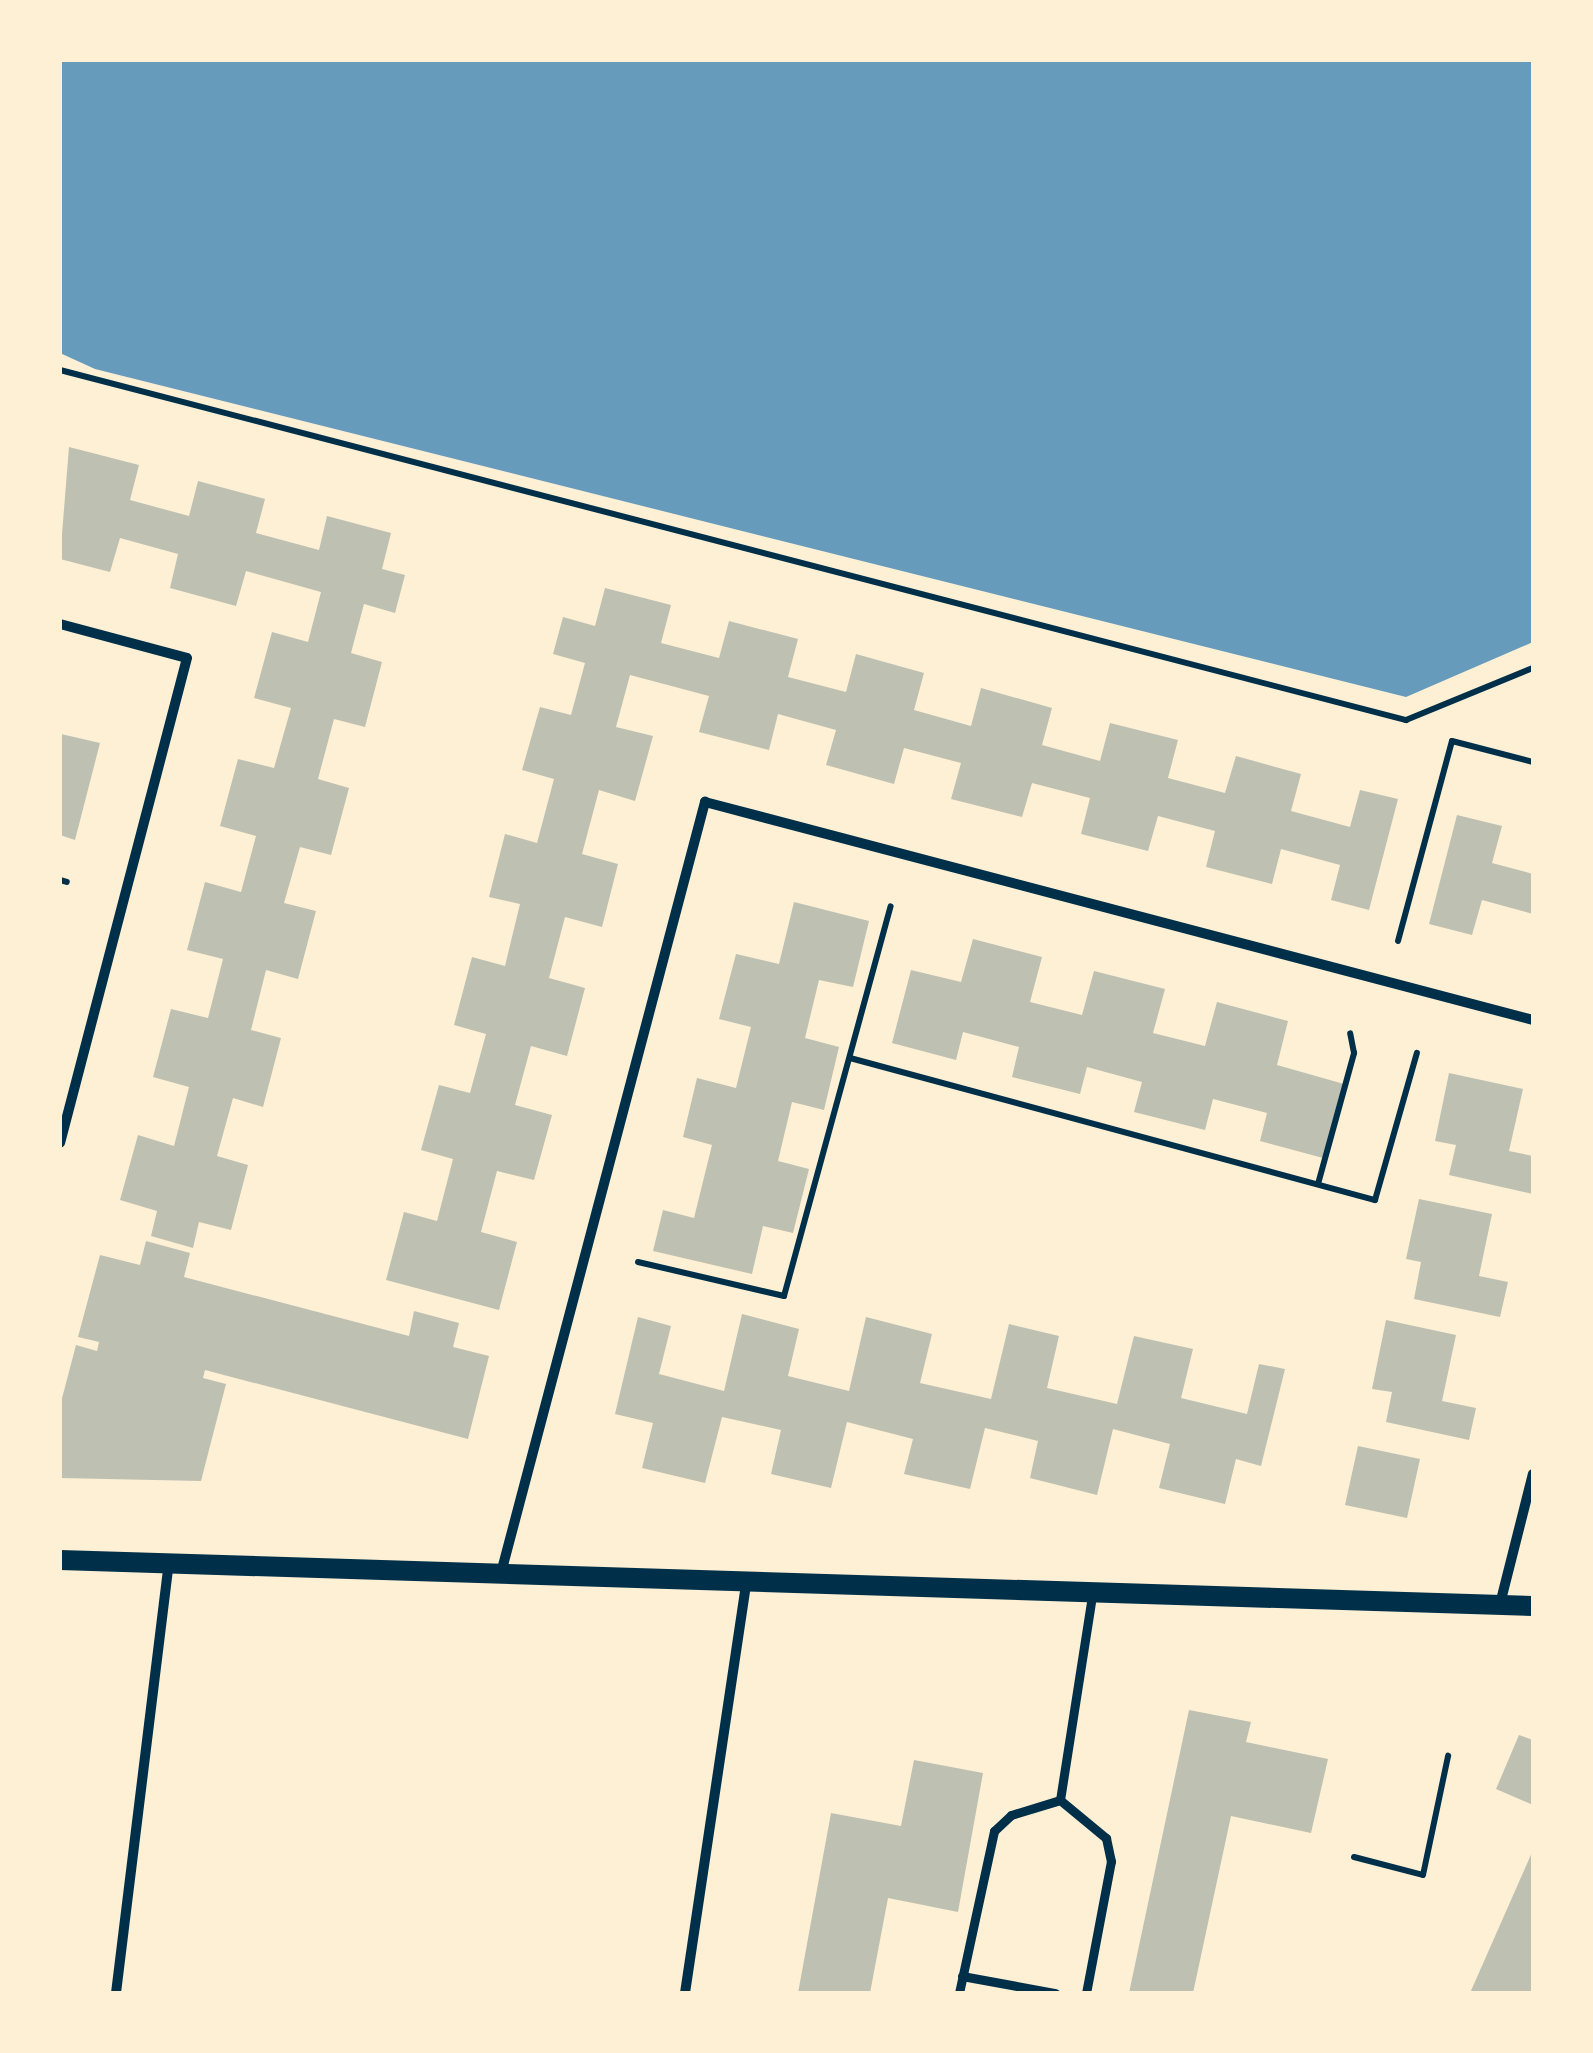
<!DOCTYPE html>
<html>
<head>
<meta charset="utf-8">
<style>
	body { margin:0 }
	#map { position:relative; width:1593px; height:2053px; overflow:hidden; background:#fdf0d5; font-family:"Sofia Sans Condensed",sans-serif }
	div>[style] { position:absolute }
	.water>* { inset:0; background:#669bbc }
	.building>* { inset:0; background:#bec0b2 }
	.path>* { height:6px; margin:-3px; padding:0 3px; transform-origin:3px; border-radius:3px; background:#003049 }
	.pedestrian>* { height:9px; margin:-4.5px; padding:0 4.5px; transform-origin:4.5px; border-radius:4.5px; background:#003049 }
	.minor>* { height:10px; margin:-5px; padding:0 5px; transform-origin:5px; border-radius:5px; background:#003049 }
	.secondary>* { height:20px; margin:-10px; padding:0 10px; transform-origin:10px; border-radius:10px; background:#003049 }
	span { translate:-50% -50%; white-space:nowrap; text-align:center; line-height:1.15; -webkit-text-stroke:10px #fdf0d5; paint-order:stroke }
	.frame { position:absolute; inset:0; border:62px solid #fdf0d5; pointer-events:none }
</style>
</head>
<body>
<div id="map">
	<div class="water">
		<i style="clip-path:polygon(60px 60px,1533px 60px,1533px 642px,1406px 697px,95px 369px,60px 353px)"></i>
	</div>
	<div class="building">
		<i style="clip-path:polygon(69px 447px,139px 465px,130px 500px,189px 516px,198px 481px,265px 499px,256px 533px,319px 550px,327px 516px,391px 533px,382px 569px,405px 575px,395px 613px,364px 604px,351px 653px,382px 662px,365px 727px,334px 719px,318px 779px,349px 788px,331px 855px,300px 847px,284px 903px,316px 911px,298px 979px,266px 970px,251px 1030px,281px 1038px,263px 1107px,233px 1098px,217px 1156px,248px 1165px,231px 1230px,199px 1222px,193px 1248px,151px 1236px,157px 1211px,120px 1200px,138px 1135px,174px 1146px,189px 1087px,153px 1077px,171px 1009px,208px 1018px,223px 959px,187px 950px,205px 882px,241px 892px,256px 836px,220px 826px,238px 759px,274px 768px,291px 708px,254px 698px,272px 632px,308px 642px,321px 592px,246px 571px,236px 606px,170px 588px,178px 554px,120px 538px,110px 572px,60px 559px)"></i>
		<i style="clip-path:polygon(605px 588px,671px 605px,661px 643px,719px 658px,729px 621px,798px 639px,788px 677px,846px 692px,856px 654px,924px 673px,914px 710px,971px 726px,981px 688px,1052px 708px,1042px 745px,1100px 761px,1110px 723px,1178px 740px,1168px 778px,1225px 793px,1236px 756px,1301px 774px,1291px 811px,1350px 827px,1360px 790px,1398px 799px,1369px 910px,1331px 900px,1340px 865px,1281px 849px,1272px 884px,1206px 867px,1215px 831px,1158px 816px,1148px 851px,1081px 834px,1090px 798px,1032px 783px,1022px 817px,951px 799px,961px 763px,904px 748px,894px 784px,826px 765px,836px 730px,778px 714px,769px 750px,699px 732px,709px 696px,630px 675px,616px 727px,653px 736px,635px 801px,599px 790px,582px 854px,618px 864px,602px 927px,565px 917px,549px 978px,585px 988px,567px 1056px,531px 1046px,515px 1105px,552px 1115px,534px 1180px,497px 1171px,481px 1232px,517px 1242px,499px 1310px,386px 1280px,404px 1212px,437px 1221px,453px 1159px,421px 1150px,439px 1085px,470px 1093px,486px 1034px,454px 1025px,472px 957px,505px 966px,520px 904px,489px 897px,505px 834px,537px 843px,554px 779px,522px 770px,540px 707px,571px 715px,585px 663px,553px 654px,563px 617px,595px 626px)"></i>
		<i style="clip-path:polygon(61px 734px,100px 743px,75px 840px,60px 835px)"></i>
		<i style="clip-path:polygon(1457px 815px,1502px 826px,1492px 863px,1533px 874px,1533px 914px,1482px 900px,1472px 935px,1429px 924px)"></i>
		<i style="clip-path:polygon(794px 902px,869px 921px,853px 987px,819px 980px,805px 1038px,839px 1047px,824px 1110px,792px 1102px,778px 1161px,809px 1169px,793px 1233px,763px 1226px,752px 1274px,653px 1251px,663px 1210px,694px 1218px,712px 1145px,683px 1137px,697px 1078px,736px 1088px,751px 1027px,719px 1019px,736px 954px,779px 964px)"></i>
		<i style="clip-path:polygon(973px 939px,1042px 957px,1030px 1002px,1082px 1015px,1094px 971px,1165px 989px,1153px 1033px,1205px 1046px,1217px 1002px,1288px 1021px,1277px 1065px,1344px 1084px,1323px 1158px,1260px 1141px,1267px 1113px,1213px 1099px,1205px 1130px,1134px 1112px,1142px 1082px,1087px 1067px,1080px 1094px,1012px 1077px,1019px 1047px,963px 1032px,956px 1060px,892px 1043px,911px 970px,961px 982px)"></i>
		<i style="clip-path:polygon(1449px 1073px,1523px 1089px,1509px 1151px,1533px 1156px,1533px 1194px,1449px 1175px,1456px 1145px,1435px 1141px)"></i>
		<i style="clip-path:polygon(1419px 1199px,1492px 1214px,1479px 1276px,1508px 1282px,1500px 1317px,1414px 1299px,1421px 1262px,1406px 1259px)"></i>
		<i style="clip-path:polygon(146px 1241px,190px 1253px,184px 1277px,409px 1336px,414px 1311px,459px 1323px,453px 1347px,489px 1356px,468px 1439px,205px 1370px,203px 1378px,226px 1384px,201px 1481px,60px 1478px,60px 1406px,76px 1345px,97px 1351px,99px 1342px,78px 1337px,100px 1255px,140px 1265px)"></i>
		<i style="clip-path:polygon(742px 1314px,799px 1329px,788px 1376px,849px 1391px,866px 1317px,932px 1334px,920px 1383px,991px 1399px,1009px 1324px,1059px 1336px,1047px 1388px,1117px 1404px,1134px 1336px,1193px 1349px,1181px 1398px,1247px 1414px,1259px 1364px,1285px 1369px,1261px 1466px,1236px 1459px,1225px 1504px,1159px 1488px,1170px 1444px,1113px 1429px,1097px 1495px,1030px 1478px,1038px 1441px,985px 1428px,970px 1489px,904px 1474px,913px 1439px,847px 1422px,831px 1488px,771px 1474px,781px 1430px,722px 1417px,705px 1483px,642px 1468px,653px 1423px,615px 1414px,638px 1317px,671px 1326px,659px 1374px,724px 1391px)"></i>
		<i style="clip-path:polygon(1386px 1320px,1456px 1335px,1442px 1401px,1476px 1408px,1469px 1440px,1386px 1422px,1392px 1392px,1372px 1389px)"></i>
		<i style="clip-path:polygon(1358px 1446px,1420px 1459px,1407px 1518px,1345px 1505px)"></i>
		<i style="clip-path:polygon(1189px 1710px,1251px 1722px,1246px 1742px,1328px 1759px,1311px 1833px,1231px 1816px,1193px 1993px,1129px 1993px)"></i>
		<i style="clip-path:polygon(1519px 1735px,1533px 1740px,1533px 1805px,1496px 1789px)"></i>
		<i style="clip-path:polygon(914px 1760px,983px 1773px,958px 1912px,888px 1898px,870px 1993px,798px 1993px,831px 1813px,901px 1826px)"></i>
		<i style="clip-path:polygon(1533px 1850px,1533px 1993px,1470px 1993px)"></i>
	</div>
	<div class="path">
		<i style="left:60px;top:370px;width:1391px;rotate:14.58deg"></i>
		<i style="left:1406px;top:720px;width:137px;rotate:-22.3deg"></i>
		<i style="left:60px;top:880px;width:7px;rotate:16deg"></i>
		<i style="left:1398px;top:941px;width:207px;rotate:-74.9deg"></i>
		<i style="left:1452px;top:741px;width:84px;rotate:14.5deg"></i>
		<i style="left:850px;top:1058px;width:544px;rotate:15.14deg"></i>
		<i style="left:1375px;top:1200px;width:153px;rotate:-74.1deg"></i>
		<i style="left:1318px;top:1184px;width:136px;rotate:-74.6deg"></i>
		<i style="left:1354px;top:1053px;width:20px;rotate:-101deg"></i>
		<i style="left:638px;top:1262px;width:150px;rotate:13.1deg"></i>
		<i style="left:784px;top:1296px;width:404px;rotate:-74.7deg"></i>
		<i style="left:1354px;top:1857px;width:71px;rotate:14.6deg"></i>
		<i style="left:1423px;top:1875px;width:122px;rotate:-78.1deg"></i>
	</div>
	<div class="pedestrian">
		<i style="left:1060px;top:1800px;width:207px;rotate:-81.1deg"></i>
		<i style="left:962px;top:1976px;width:95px;rotate:10.4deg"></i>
		<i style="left:959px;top:1993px;width:166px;rotate:-77.8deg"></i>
		<i style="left:994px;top:1831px;width:23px;rotate:-43deg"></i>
		<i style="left:1011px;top:1815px;width:51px;rotate:-17deg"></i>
		<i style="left:1060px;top:1800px;width:60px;rotate:39.6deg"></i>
		<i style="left:1106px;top:1838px;width:24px;rotate:78deg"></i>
		<i style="left:1111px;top:1861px;width:134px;rotate:100.7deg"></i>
	</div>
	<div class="minor">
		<i style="left:60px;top:624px;width:131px;rotate:15deg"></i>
		<i style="left:187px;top:658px;width:501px;rotate:104.67deg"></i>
		<i style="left:501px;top:1573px;width:798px;rotate:-75.18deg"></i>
		<i style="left:705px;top:802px;width:856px;rotate:14.75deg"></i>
		<i style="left:1500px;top:1604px;width:134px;rotate:-75.8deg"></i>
		<i style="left:116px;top:1993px;width:434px;rotate:-83deg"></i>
		<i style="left:685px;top:1993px;width:415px;rotate:-81.5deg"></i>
	</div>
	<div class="secondary">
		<i style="left:60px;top:1560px;width:1474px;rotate:1.79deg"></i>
	</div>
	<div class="frame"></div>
</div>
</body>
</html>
